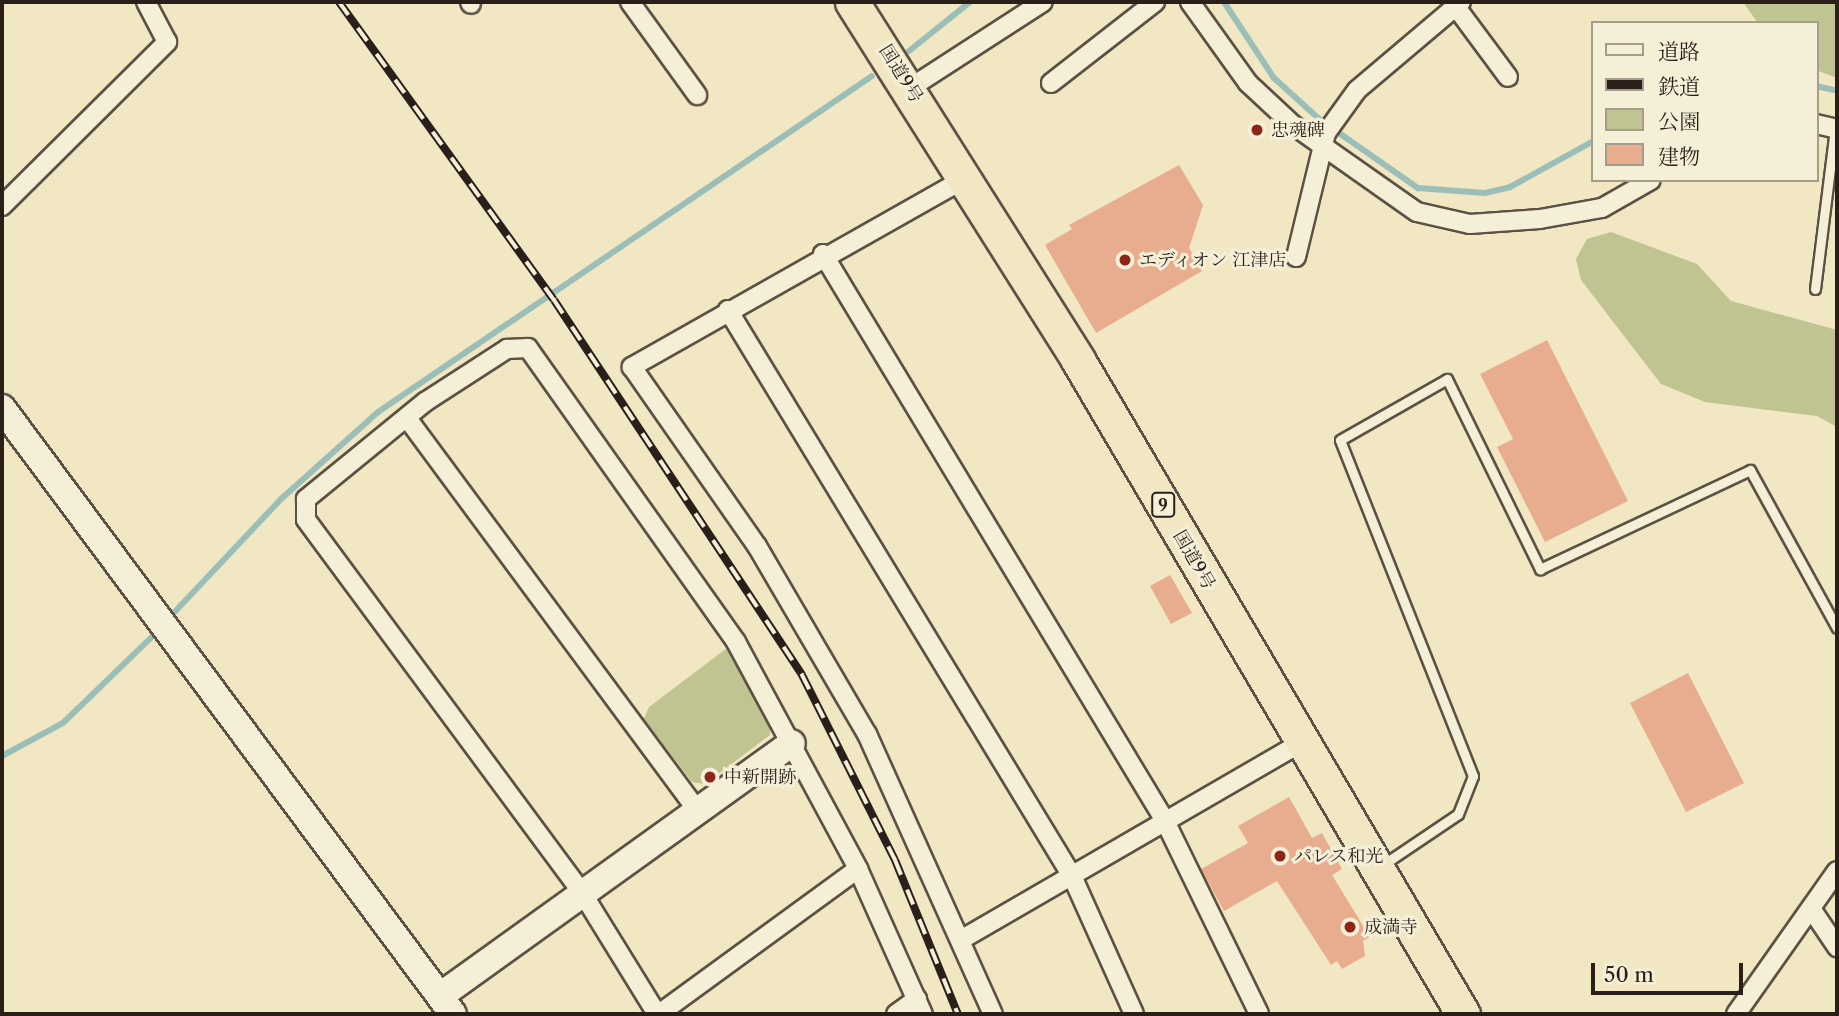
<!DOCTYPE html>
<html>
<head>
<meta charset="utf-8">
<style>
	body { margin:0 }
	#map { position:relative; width:1839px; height:1016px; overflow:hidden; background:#f1e7c3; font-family:"Libre Caslon Text","Noto Serif JP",serif }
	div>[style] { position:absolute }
	.green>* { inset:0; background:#bfc490 }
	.stream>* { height:6px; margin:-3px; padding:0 3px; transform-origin:3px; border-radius:3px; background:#9bbfb8 }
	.building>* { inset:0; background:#e8ad8e }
	.roads { filter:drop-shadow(2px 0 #5c5144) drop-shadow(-2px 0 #5c5144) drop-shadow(0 2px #5c5144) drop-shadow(0 -2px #5c5144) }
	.lane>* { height:9px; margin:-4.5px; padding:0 4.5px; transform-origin:4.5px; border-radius:4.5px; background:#f6efd8 }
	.street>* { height:18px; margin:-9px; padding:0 9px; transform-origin:9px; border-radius:9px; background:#f6efd8 }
	.secondary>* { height:26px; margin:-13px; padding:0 13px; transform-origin:13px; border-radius:13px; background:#f6efd8 }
	.highway>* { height:33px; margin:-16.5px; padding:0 16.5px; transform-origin:16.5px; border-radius:16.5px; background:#f1e7c3 }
	.rail>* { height:8px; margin-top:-4px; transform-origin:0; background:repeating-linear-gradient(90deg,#f6efd8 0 16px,#2b1f1a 0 32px); box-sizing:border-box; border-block:2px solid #2b1f1a }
	.dots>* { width:19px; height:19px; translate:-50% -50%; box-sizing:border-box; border:4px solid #f6efd8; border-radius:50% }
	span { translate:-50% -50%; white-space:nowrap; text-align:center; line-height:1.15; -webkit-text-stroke:6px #f6efd8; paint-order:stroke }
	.shield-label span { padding:2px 5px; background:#f6efd8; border:2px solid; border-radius:5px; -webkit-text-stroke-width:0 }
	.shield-label { font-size:16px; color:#2b1f1a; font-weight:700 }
	.street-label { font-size:18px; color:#2b1f1a }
	.poi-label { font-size:18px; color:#2b1f1a }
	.left { translate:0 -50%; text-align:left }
	.frame { position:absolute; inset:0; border:4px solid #2b1f1a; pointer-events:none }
	.legend { position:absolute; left:1591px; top:21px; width:228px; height:161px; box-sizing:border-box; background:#f6efd8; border:2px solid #a59c8c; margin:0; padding:9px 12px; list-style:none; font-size:21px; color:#2b1f1a }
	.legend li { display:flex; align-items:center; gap:14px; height:35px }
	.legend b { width:35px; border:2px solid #a59c8c }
	.scale { position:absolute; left:1591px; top:963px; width:152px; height:32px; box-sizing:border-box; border:4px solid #2b1f1a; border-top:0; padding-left:9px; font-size:21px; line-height:24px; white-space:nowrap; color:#2b1f1a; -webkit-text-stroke:5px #f6efd8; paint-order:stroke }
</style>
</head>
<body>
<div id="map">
	<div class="green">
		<i style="clip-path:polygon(1743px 2px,1837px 2px,1837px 78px,1816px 70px,1816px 23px,1758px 23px)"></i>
		<i style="clip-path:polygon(1611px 232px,1697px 264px,1731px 301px,1837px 330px,1837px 427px,1817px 416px,1705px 402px,1661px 384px,1581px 280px,1576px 259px,1587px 239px)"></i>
		<i style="clip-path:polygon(727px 648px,771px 720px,770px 735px,705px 784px,692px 782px,644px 719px,649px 707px)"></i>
	</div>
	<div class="stream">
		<i style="left:1224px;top:2px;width:91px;rotate:56.7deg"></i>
		<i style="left:1274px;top:78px;width:61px;rotate:42.3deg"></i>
		<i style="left:1319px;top:119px;width:121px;rotate:34.9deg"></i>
		<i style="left:1418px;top:188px;width:67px;rotate:4.3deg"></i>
		<i style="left:1485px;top:193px;width:26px;rotate:-13deg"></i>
		<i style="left:1510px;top:187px;width:94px;rotate:-28.8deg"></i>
		<i style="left:909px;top:51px;width:78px;rotate:-38.8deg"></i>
		<i style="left:1816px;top:86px;width:22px;rotate:13deg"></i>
		<i style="left:167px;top:620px;width:166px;rotate:-46.7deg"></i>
		<i style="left:281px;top:499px;width:130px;rotate:-41.9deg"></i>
		<i style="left:378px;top:412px;width:597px;rotate:-34.22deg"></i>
		<i style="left:2px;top:756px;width:69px;rotate:-28.4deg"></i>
		<i style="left:63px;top:723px;width:132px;rotate:-44.1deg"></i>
	</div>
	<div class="building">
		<i style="clip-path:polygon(1179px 165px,1203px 205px,1189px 248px,1202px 271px,1096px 333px,1045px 245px,1072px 229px,1069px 225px)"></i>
		<i style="clip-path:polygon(1547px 340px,1628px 501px,1545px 542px,1497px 447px,1513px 439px,1480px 374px)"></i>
		<i style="clip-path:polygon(1170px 575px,1192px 613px,1171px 624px,1150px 586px)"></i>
		<i style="clip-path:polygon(1688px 673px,1744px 783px,1686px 812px,1630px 703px)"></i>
		<i style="clip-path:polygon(1289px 797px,1312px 838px,1322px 833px,1342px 869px,1332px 875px,1370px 937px,1363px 941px,1365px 956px,1342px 969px,1337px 961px,1331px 965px,1277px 881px,1224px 911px,1201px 869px,1248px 843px,1238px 826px)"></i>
	</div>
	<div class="roads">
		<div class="lane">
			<i style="left:1815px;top:289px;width:162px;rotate:-82.9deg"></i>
			<i style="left:1384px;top:864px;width:89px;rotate:-34deg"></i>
			<i style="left:1458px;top:814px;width:41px;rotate:-68.5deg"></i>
			<i style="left:1473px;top:776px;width:361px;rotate:-111.6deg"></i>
			<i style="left:1340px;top:440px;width:123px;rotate:-29.7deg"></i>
			<i style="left:1447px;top:379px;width:212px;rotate:63.9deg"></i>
			<i style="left:1540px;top:569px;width:232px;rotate:-25.2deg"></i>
			<i style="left:1750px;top:470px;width:180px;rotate:61.2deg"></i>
		</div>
		<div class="street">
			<i style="left:470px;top:2px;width:2px;rotate:63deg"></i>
			<i style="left:630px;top:2px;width:115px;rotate:54.2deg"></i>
			<i style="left:1190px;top:2px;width:100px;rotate:54.4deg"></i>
			<i style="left:1248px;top:83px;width:62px;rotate:43deg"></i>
			<i style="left:1293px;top:125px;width:151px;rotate:35.1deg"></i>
			<i style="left:1417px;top:212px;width:54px;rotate:12.8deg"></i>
			<i style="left:1470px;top:224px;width:70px;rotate:-4.1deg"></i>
			<i style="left:1540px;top:219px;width:63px;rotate:-10.1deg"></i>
			<i style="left:1602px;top:208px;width:56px;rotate:-29.7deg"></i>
			<i style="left:1456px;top:7px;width:87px;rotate:53.4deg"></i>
			<i style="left:1051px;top:83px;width:132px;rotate:-37.9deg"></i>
			<i style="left:910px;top:88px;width:158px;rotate:-32.9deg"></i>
			<i style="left:1816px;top:124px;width:22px;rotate:13deg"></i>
			<i style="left:964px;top:179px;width:382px;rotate:150.5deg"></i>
			<i style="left:632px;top:367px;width:218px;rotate:55.1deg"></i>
			<i style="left:757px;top:546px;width:218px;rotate:59.7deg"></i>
			<i style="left:867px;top:734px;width:307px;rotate:65.8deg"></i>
			<i style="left:2px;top:206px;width:233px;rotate:-44.8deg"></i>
			<i style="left:167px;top:42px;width:45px;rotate:-117.7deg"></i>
			<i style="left:823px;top:254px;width:660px;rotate:58.89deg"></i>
			<i style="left:1164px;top:819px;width:217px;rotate:64deg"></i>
			<i style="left:1296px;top:257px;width:128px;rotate:-76.4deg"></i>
			<i style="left:1326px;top:133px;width:53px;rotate:-54.2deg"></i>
			<i style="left:1357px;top:90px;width:136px;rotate:-40.2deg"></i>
			<i style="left:728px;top:310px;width:662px;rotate:58.71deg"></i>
			<i style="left:1072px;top:876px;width:151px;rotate:65.8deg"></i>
			<i style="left:407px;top:418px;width:489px;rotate:53.5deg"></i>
			<i style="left:1812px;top:910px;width:45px;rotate:56deg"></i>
			<i style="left:964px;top:938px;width:388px;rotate:-30.1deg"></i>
			<i style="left:657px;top:1014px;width:141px;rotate:-121.7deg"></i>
			<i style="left:583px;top:894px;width:466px;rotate:-126.5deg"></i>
			<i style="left:306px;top:519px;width:20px;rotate:-90deg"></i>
			<i style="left:306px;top:499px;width:154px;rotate:-39.2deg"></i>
			<i style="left:425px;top:402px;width:98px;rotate:-32.9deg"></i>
			<i style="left:507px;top:349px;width:21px;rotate:-3deg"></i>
			<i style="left:528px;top:348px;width:360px;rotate:54.7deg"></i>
			<i style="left:736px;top:642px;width:258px;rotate:61.7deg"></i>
			<i style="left:858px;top:869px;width:159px;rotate:65.9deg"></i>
			<i style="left:659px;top:1014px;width:246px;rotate:-36.1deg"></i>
			<i style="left:896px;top:1014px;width:26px;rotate:-36deg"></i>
			<i style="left:1736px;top:1014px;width:175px;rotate:-54.8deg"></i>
		</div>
		<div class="secondary">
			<i style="left:2px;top:408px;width:755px;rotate:53.34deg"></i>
			<i style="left:440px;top:996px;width:433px;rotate:-35.7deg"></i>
		</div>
		<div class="highway">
			<i style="left:852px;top:2px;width:423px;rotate:57.7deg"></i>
			<i style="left:1078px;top:360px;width:759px;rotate:59.52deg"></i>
		</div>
	</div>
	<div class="rail">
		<i style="left:339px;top:2px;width:367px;rotate:54.2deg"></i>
		<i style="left:554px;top:300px;width:450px;rotate:56.5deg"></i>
		<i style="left:802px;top:675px;width:207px;rotate:63.3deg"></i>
		<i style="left:895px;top:860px;width:166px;rotate:67.8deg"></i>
	</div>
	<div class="dots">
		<i style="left:1257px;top:130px;background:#8f2418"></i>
		<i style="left:1125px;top:260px;background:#8f2418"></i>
		<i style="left:710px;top:777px;background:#8f2418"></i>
		<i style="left:1280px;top:856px;background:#8f2418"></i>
		<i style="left:1350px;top:927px;background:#8f2418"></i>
	</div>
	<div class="shield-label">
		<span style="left:1163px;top:505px">9</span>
	</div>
	<div class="street-label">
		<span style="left:901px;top:74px;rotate:58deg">国道9号</span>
		<span style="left:1194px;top:560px;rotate:60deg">国道9号</span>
	</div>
	<div class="poi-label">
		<span class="left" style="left:1271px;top:130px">忠魂碑</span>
		<span class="left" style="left:1139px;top:260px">エディオン 江津店</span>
		<span class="left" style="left:724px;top:777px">中新開跡</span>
		<span class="left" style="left:1294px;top:856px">パレス和光</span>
		<span class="left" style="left:1364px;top:927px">成満寺</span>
	</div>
	<div class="frame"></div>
	<ul class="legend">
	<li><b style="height:9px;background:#f6efd8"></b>道路</li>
	<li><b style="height:9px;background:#2b1f1a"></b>鉄道</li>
	<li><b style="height:19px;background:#bfc490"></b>公園</li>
	<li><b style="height:19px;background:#e8ad8e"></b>建物</li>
	</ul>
	<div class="scale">50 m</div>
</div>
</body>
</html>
